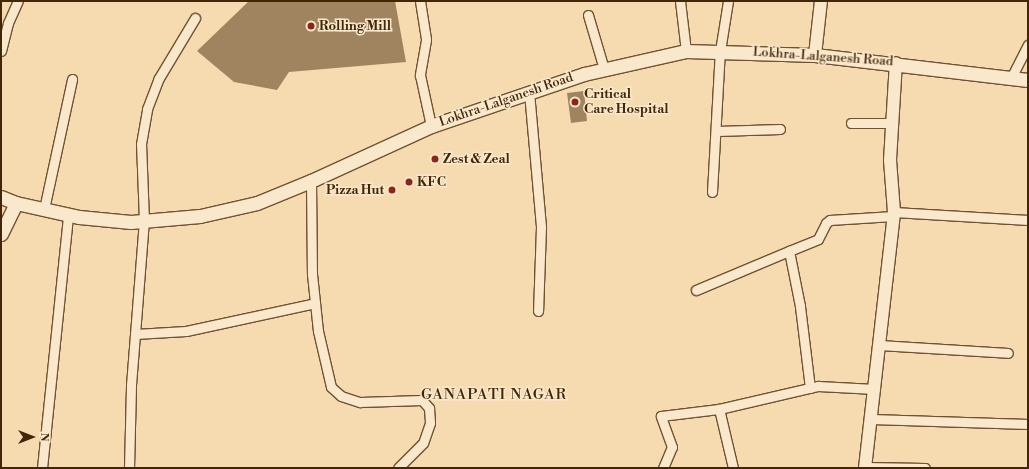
<!DOCTYPE html>
<html>
<head>
<meta charset="utf-8">
<style>
	body { margin:0 }
	#map { position:relative; width:1029px; height:469px; overflow:hidden; background:#f7dbb0; font-family:"Libre Bodoni",serif }
	div>[style] { position:absolute }
	.building>* { inset:0; background:#a0845f }
	.roads { filter:drop-shadow(1px 0 #6f5331) drop-shadow(-1px 0 #6f5331) drop-shadow(0 1px #6f5331) drop-shadow(0 -1px #6f5331) }
	.minor>* { height:9px; margin:-4.5px; padding:0 4.5px; transform-origin:4.5px; border-radius:4.5px; background:#fae8cc }
	.tertiary>* { height:12px; margin:-6px; padding:0 6px; transform-origin:6px; border-radius:6px; background:#fae8cc }
	.secondary>* { height:13px; margin:-6.5px; padding:0 6.5px; transform-origin:6.5px; border-radius:6.5px; background:#fae8cc }
	.dots>* { width:11px; height:11px; translate:-50% -50%; box-sizing:border-box; border:2px solid #fae8cc; border-radius:50% }
	span { translate:-50% -50%; white-space:nowrap; text-align:center; line-height:1.15; -webkit-text-stroke:3px #fae8cc; paint-order:stroke }
	.poi-label { font-size:13px; color:#422607; font-weight:700 }
	.left { translate:0 -50%; text-align:left }
	.right { translate:-100% -50%; text-align:right }
	.street-label { font-size:13px; color:#422607 }
	.quarter-label { font-size:15px; color:#422607; letter-spacing:1px }
	.frame { position:absolute; inset:0; border:2px solid #422607; pointer-events:none }
	.north { position:absolute; left:12px; top:417px; width:40px; height:40px; -webkit-text-stroke:3px #fae8cc; paint-order:stroke; rotate:90deg; font-size:11px; font-weight:700; line-height:16px; text-align:center; color:#422607 }
	.north::after { content:''; display:block; margin:auto; width:14px; height:18px; background:#422607; clip-path:polygon(50% 0,100% 100%,50% 72%,0 100%) }
</style>
</head>
<body>
<div id="map">
	<div class="building">
		<i style="clip-path:polygon(249px 1px,395px 1px,406px 62px,289px 72px,277px 90px,234px 82px,197px 51px)"></i>
		<i style="clip-path:polygon(584px 91px,587px 121px,571px 123px,567px 93px)"></i>
	</div>
	<div class="roads">
		<div class="minor">
			<i style="left:420px;top:1px;width:39px;rotate:81deg"></i>
			<i style="left:426px;top:40px;width:36px;rotate:100deg"></i>
			<i style="left:420px;top:75px;width:52px;rotate:77.8deg"></i>
			<i style="left:680px;top:1px;width:50px;rotate:83.2deg"></i>
			<i style="left:588px;top:15px;width:56px;rotate:73.5deg"></i>
			<i style="left:1px;top:51px;width:29px;rotate:-76deg"></i>
			<i style="left:8px;top:23px;width:24px;rotate:-66deg"></i>
			<i style="left:1011px;top:78px;width:37px;rotate:-63deg"></i>
			<i style="left:529px;top:92px;width:136px;rotate:84.9deg"></i>
			<i style="left:541px;top:227px;width:84px;rotate:92deg"></i>
			<i style="left:851px;top:123px;width:40px"></i>
			<i style="left:717px;top:131px;width:63px;rotate:-1.8deg"></i>
			<i style="left:311px;top:181px;width:93px;rotate:89.4deg"></i>
			<i style="left:312px;top:274px;width:57px;rotate:84deg"></i>
			<i style="left:318px;top:331px;width:57px;rotate:76.9deg"></i>
			<i style="left:331px;top:387px;width:13px;rotate:42deg"></i>
			<i style="left:341px;top:396px;width:20px;rotate:18deg"></i>
			<i style="left:360px;top:402px;width:62px;rotate:-1.8deg"></i>
			<i style="left:422px;top:400px;width:11px;rotate:49deg"></i>
			<i style="left:429px;top:408px;width:15px;rotate:86deg"></i>
			<i style="left:430px;top:423px;width:21px;rotate:109deg"></i>
			<i style="left:423px;top:443px;width:35px;rotate:135deg"></i>
			<i style="left:712px;top:192px;width:141px;rotate:-86.8deg"></i>
			<i style="left:720px;top:51px;width:51px;rotate:-80.9deg"></i>
			<i style="left:44px;top:209px;width:133px;rotate:-77.8deg"></i>
			<i style="left:894px;top:212px;width:134px;rotate:3.4deg"></i>
			<i style="left:696px;top:290px;width:101px;rotate:-22.8deg"></i>
			<i style="left:135px;top:334px;width:51px;rotate:-3.4deg"></i>
			<i style="left:186px;top:331px;width:132px;rotate:-12.2deg"></i>
			<i style="left:879px;top:345px;width:129px;rotate:3.5deg"></i>
			<i style="left:810px;top:388px;width:83px;rotate:-97deg"></i>
			<i style="left:800px;top:306px;width:56px;rotate:-101.3deg"></i>
			<i style="left:789px;top:251px;width:31px;rotate:-22deg"></i>
			<i style="left:818px;top:239px;width:18px;rotate:-63deg"></i>
			<i style="left:826px;top:223px;width:5px;rotate:-37deg"></i>
			<i style="left:830px;top:220px;width:63px;rotate:-3.6deg"></i>
			<i style="left:871px;top:419px;width:157px;rotate:1.8deg"></i>
			<i style="left:865px;top:467px;width:60px;rotate:1deg"></i>
			<i style="left:42px;top:468px;width:254px;rotate:-84.1deg"></i>
			<i style="left:129px;top:468px;width:83px;rotate:-88.6deg"></i>
			<i style="left:131px;top:385px;width:165px;rotate:-85.5deg"></i>
			<i style="left:144px;top:221px;width:77px;rotate:-92.2deg"></i>
			<i style="left:141px;top:144px;width:36px;rotate:-80deg"></i>
			<i style="left:147px;top:109px;width:33px;rotate:-69deg"></i>
			<i style="left:159px;top:78px;width:70px;rotate:-59deg"></i>
			<i style="left:663px;top:468px;width:23px;rotate:-67deg"></i>
			<i style="left:672px;top:447px;width:33px;rotate:-110deg"></i>
			<i style="left:661px;top:416px;width:58px;rotate:-6.9deg"></i>
			<i style="left:733px;top:468px;width:61px;rotate:-103.3deg"></i>
			<i style="left:719px;top:409px;width:102px;rotate:-13.1deg"></i>
			<i style="left:818px;top:386px;width:57px;rotate:3deg"></i>
		</div>
		<div class="tertiary">
			<i style="left:815px;top:55px;width:54px;rotate:-83.7deg"></i>
			<i style="left:865px;top:468px;width:258px;rotate:-83.5deg"></i>
			<i style="left:894px;top:212px;width:52px;rotate:-94.4deg"></i>
			<i style="left:890px;top:160px;width:97px;rotate:-86.5deg"></i>
		</div>
		<div class="secondary">
			<i style="left:1px;top:197px;width:16px;rotate:22deg"></i>
			<i style="left:16px;top:203px;width:65px;rotate:12.5deg"></i>
			<i style="left:79px;top:217px;width:52px;rotate:5.5deg"></i>
			<i style="left:131px;top:222px;width:69px;rotate:-5deg"></i>
			<i style="left:200px;top:216px;width:58px;rotate:-12.8deg"></i>
			<i style="left:257px;top:203px;width:58px;rotate:-22.2deg"></i>
			<i style="left:311px;top:181px;width:132px;rotate:-24.6deg"></i>
			<i style="left:431px;top:126px;width:162px;rotate:-18.8deg"></i>
			<i style="left:584px;top:74px;width:105px;rotate:-12.7deg"></i>
			<i style="left:686px;top:51px;width:129px;rotate:1.8deg"></i>
			<i style="left:815px;top:55px;width:214px;rotate:6.7deg"></i>
			<i style="left:1px;top:234px;width:34px;rotate:-64deg"></i>
		</div>
	</div>
	<div class="dots">
		<i style="left:311px;top:26px;background:#8f2418"></i>
		<i style="left:575px;top:102px;background:#8f2418"></i>
		<i style="left:435px;top:159px;background:#8f2418"></i>
		<i style="left:409px;top:182px;background:#8f2418"></i>
		<i style="left:392px;top:190px;background:#8f2418"></i>
	</div>
	<div class="poi-label">
		<span class="left" style="left:319px;top:26px">Rolling Mill</span>
		<span class="left" style="left:584px;top:102px">Critical<br>Care Hospital</span>
		<span class="left" style="left:443px;top:159px">Zest &amp; Zeal</span>
		<span class="left" style="left:417px;top:182px">KFC</span>
		<span class="right" style="left:384px;top:190px">Pizza Hut</span>
	</div>
	<div class="street-label">
		<span style="left:823px;top:57px;rotate:4deg">Lokhra-Lalganesh Road</span>
		<span style="left:506px;top:100px;rotate:-19deg">Lokhra-Lalganesh Road</span>
	</div>
	<div class="quarter-label">
		<span style="left:494px;top:395px">GANAPATI NAGAR</span>
	</div>
	<div class="frame"></div>
	<div class="north">N</div>
</div>
</body>
</html>
